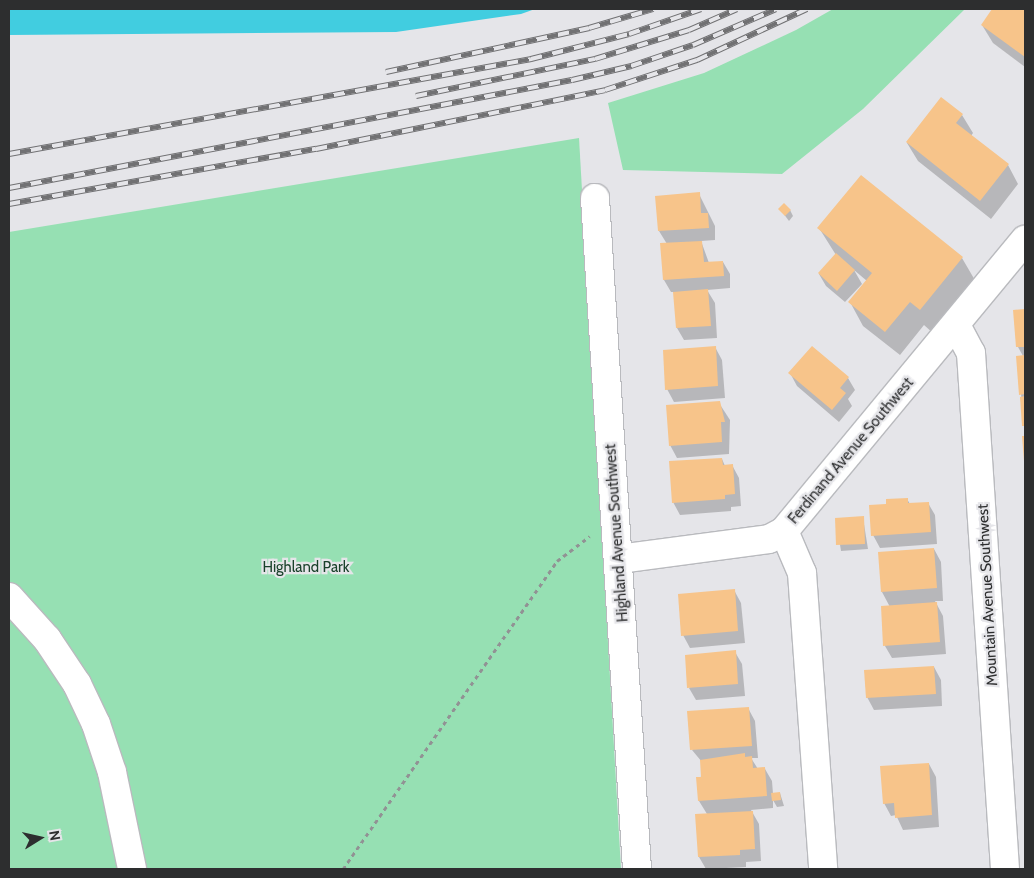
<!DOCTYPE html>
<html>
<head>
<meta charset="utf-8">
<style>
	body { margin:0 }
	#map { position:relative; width:1034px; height:878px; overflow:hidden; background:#e5e5e9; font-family:Cabin,sans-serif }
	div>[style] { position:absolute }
	.green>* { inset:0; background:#96e0b3 }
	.water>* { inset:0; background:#41cde0 }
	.shadow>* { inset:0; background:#0003 }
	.building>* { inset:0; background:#f7c48a }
	.path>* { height:3px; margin-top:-1.5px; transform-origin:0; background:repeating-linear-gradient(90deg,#919294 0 4px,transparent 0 8px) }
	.roads { filter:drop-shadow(1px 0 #b9babe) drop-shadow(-1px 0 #b9babe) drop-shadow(0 1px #b9babe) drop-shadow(0 -1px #b9babe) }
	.minor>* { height:28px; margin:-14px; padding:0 14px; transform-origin:14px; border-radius:14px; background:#fff }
	.rail>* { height:5.5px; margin-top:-2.75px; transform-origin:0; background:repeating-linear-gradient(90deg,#e5e5e9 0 11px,#717173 0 22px); box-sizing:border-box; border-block:1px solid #717173 }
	span { translate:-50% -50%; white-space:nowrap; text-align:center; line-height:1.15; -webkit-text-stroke:4.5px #e5e5e9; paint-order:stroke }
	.street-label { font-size:15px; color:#2d2e2f }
	.park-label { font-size:15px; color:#19412b }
	.frame { position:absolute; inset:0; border:10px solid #2d2e2f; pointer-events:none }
	.north { position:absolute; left:15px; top:813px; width:50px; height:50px; -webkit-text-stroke:4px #e5e5e9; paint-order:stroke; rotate:80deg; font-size:14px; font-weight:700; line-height:20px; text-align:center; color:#2d2e2f }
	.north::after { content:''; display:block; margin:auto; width:18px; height:22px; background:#2d2e2f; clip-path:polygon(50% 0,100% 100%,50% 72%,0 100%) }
</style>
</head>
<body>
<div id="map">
	<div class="green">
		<i style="clip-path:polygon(833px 9px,965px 9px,863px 109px,782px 174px,623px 170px,608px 103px,704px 73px,796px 30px)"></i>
		<i style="clip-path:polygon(579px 138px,621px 869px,9px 869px,9px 232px)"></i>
	</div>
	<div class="water">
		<i style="clip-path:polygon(9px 9px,535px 9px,521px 14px,396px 32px,9px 35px)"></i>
	</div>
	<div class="shadow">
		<i style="clip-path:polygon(994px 9px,1025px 9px,1025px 67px,993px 43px,982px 25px)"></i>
		<i style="clip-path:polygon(962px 115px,973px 133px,971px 136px,1008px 165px,1018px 184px,991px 219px,918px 161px,907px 143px)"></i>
		<i style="clip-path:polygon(861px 176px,962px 258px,976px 282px,934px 334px,924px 325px,900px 355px,863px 326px,850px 302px,867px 281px,854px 270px,862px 284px,845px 302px,826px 286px,819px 274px,836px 255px,819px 228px)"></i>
		<i style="clip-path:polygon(699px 194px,715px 226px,715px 240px,701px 241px,709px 263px,723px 262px,730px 274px,730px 288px,707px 290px,715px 303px,717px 338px,684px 340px,677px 328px,675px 292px,671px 292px,664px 280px,667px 244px,659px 231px)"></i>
		<i style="clip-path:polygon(780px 209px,790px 210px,793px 216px,789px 221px)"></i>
		<i style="clip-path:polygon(1025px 311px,1025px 428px,1021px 394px,1023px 356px,1018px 347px,1015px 312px)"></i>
		<i style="clip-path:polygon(715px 347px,722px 360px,725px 398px,674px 402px,667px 389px)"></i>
		<i style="clip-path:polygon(790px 373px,848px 378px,855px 390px,848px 399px,852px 406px,839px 422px,797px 386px)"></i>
		<i style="clip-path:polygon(719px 403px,730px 420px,729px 454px,677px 458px,670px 445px)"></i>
		<i style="clip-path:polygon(722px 459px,725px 466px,732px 465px,739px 478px,741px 506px,731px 507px,731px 511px,680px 515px,673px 502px)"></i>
		<i style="clip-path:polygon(907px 499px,910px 504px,928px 503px,935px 515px,937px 544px,880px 548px,873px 535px)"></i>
		<i style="clip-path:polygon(863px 518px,868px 549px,841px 551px,836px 519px)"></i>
		<i style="clip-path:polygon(934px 549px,941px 562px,943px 601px,935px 601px,943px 616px,946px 654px,892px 658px,885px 646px,890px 607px,882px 592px,879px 553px)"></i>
		<i style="clip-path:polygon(734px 590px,741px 603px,745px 643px,690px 648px,683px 635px)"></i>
		<i style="clip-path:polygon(735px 652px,742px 664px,745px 696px,696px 700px,689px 688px)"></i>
		<i style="clip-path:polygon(934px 667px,941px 680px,942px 706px,874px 710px,867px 697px)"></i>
		<i style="clip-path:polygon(748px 708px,755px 721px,758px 758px,751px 758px,758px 769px,765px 769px,772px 781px,773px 794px,780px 793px,784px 806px,777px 807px,773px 800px,773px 808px,751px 810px,759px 824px,761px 861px,746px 862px,746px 867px,706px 869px,699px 857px,707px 814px,699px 801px,702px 762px,692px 750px)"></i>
		<i style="clip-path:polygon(929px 764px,936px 777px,939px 827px,903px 830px,896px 815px,891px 816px,884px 803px)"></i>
	</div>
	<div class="building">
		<i style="clip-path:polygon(992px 9px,1025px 9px,1025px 57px,981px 25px)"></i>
		<i style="clip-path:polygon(941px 97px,963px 114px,956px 123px,1009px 164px,980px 201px,906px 142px)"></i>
		<i style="clip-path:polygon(861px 175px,963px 257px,920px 310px,910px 302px,885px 332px,848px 302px,872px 273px,817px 228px)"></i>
		<i style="clip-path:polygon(700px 192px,701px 213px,708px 213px,709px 228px,658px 231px,655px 196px)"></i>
		<i style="clip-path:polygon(784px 203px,791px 210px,785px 216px,778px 209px)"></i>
		<i style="clip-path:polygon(702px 241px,704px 262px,723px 261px,724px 276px,663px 280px,660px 243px)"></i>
		<i style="clip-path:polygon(836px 253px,855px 270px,837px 291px,818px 273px)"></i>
		<i style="clip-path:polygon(708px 289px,711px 326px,676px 328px,673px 292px)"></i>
		<i style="clip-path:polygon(1025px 309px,1025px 347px,1016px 347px,1013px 310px)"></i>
		<i style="clip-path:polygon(716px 346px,718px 386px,665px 390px,663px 350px)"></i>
		<i style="clip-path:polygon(812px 346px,849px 377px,840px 388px,846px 393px,832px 410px,788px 373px)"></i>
		<i style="clip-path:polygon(1025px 355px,1025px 394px,1019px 395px,1016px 356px)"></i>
		<i style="clip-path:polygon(1025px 396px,1025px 426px,1022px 426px,1020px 397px)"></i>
		<i style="clip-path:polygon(720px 401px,725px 422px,721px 422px,722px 442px,669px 446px,666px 405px)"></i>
		<i style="clip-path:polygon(1022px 436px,1025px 436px,1025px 461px,1024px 461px)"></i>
		<i style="clip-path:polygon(722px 458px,723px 465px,733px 464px,735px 494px,725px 495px,725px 499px,672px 503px,669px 461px)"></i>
		<i style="clip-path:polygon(908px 498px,908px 503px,929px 502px,931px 532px,871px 536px,869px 505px,886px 504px,886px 499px)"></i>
		<i style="clip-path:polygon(864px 516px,865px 544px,836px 545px,835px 518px)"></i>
		<i style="clip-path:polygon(934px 548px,937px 588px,881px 592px,878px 552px)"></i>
		<i style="clip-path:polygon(735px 589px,738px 631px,681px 636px,678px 594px)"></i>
		<i style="clip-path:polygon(937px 602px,940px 642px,883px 646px,881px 606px)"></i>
		<i style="clip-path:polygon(736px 650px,738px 684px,687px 688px,685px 655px)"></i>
		<i style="clip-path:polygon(934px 666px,936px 694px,866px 698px,864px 670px)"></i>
		<i style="clip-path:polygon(749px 707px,752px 746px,690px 750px,687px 711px)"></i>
		<i style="clip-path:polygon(745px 753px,745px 757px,752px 756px,753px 768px,765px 767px,767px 796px,698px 801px,696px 777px,701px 777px,700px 760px)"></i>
		<i style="clip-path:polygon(929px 763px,932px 815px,895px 818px,894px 803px,883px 804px,880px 766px)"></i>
		<i style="clip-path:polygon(780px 792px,781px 800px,772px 801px,771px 793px)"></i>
		<i style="clip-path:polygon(753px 811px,755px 849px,740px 850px,740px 855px,698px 857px,695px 814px)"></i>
	</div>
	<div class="path">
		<i style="left:343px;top:869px;width:375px;rotate:-55.2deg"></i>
		<i style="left:557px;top:561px;width:41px;rotate:-37.1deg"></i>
	</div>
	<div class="roads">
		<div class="minor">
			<i style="left:595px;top:198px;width:672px;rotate:86.42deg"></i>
			<i style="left:956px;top:325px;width:32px;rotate:62deg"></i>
			<i style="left:971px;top:353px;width:517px;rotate:86.23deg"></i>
			<i style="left:784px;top:531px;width:46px;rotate:66.8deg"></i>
			<i style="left:802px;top:573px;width:297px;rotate:85.9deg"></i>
			<i style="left:619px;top:559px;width:151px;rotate:-7.6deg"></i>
			<i style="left:769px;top:539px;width:17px;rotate:-28deg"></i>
			<i style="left:784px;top:531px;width:378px;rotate:-50.4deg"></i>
			<i style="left:9px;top:597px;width:57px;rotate:47.9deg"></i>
			<i style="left:47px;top:639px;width:54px;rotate:56.3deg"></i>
			<i style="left:77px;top:684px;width:44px;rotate:64.6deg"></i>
			<i style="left:96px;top:724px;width:51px;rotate:71.6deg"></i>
			<i style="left:112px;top:772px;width:99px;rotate:78.3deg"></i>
		</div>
	</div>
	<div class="rail">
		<i style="left:386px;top:72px;width:208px;rotate:-12.2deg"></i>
		<i style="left:589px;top:28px;width:67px;rotate:-16.5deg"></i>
		<i style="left:416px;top:96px;width:183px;rotate:-11.7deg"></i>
		<i style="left:595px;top:59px;width:98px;rotate:-17.1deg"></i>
		<i style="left:689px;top:30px;width:52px;rotate:-23.6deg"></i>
		<i style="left:9px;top:154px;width:531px;rotate:-10.31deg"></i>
		<i style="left:531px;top:59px;width:101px;rotate:-14.3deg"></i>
		<i style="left:629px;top:34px;width:76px;rotate:-19.1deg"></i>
		<i style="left:9px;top:188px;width:573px;rotate:-10.86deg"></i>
		<i style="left:572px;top:80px;width:61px;rotate:-13.3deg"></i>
		<i style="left:631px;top:66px;width:65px;rotate:-18.7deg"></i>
		<i style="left:693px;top:45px;width:90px;rotate:-23.4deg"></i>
		<i style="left:9px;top:204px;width:312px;rotate:-10.2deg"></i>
		<i style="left:316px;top:149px;width:295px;rotate:-11.5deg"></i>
		<i style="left:605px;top:90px;width:97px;rotate:-18.1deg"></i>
		<i style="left:697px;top:60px;width:121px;rotate:-24.9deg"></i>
	</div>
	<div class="street-label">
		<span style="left:851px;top:451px;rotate:-50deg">Ferdinand Avenue Southwest</span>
		<span style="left:617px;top:533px;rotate:-94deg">Highland Avenue Southwest</span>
		<span style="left:988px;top:595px;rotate:-93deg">Mountain Avenue Southwest</span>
	</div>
	<div class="park-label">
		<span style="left:306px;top:568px">Highland Park</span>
	</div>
	<div class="frame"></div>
	<div class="north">N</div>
</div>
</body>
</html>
